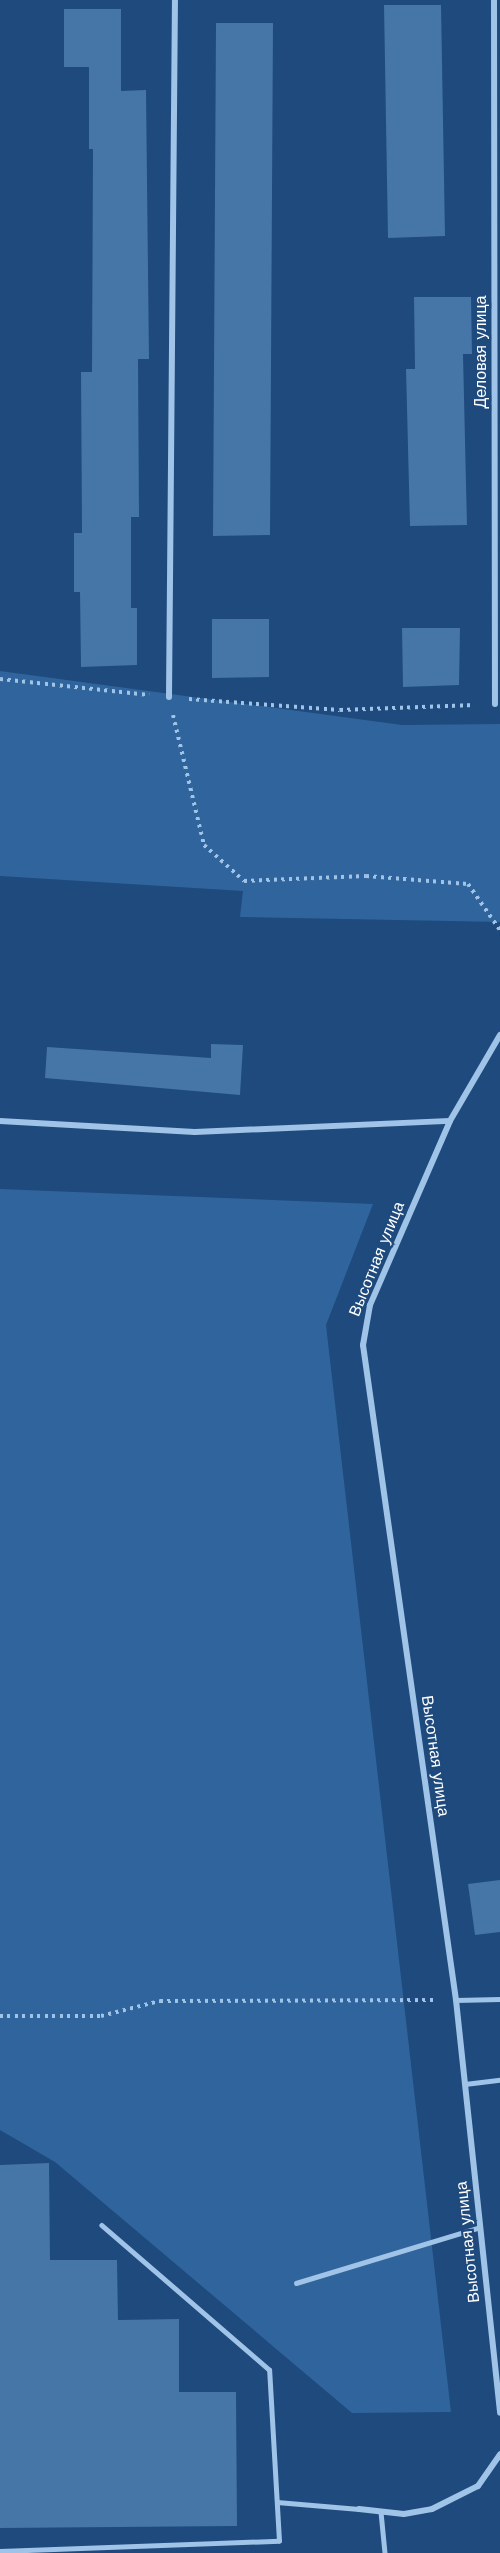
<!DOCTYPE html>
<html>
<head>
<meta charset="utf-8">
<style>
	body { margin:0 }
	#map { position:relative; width:500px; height:2553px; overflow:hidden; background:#1e4a7d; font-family:"Work Sans",sans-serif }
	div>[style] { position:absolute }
	.green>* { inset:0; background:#30649c }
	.building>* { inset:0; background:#4675a7 }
	.path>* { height:4px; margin-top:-2px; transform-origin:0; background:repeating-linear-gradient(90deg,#a0c3e8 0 3px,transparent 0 7.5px) }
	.service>* { height:4.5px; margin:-2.25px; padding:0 2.25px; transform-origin:2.25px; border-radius:2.25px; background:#a0c3e8 }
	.minor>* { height:6px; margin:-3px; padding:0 3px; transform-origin:3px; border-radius:3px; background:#a0c3e8 }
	span { translate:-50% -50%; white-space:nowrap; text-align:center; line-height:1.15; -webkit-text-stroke:4.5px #1e4a7d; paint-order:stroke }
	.street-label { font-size:16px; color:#fff }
</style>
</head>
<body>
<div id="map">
	<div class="green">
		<i style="clip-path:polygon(0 671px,402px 725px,500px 724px,500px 922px,240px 917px,243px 891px,0 876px)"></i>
		<i style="clip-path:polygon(0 1189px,373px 1204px,326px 1325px,451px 2412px,352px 2413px,55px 2162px,0 2130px)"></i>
	</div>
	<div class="building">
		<i style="clip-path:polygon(384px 5px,441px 5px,445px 236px,388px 238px)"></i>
		<i style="clip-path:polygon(64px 9px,121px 9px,121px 91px,146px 90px,149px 359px,138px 359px,139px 517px,131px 517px,131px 608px,137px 608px,137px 665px,81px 667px,80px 592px,74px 592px,74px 533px,82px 533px,81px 372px,92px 372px,93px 149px,89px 149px,89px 67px,64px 67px)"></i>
		<i style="clip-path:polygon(216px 23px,273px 23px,270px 535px,213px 536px)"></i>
		<i style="clip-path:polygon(414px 297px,471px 297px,472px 354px,463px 354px,467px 525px,410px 526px,406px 369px,415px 369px)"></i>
		<i style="clip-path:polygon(212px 619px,269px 619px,269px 677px,212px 678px)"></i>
		<i style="clip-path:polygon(402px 628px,460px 628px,459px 685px,403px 687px)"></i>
		<i style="clip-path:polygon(211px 1044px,243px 1045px,240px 1095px,45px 1078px,47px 1047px,211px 1058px)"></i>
		<i style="clip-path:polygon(500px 1880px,500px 1932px,475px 1935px,468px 1884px)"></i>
		<i style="clip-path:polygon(49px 2163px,50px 2260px,117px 2260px,118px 2320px,179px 2319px,179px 2392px,236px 2392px,237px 2526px,0 2528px,0 2165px)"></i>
	</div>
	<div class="path">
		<i style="left:0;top:679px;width:150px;rotate:6.1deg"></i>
		<i style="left:189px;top:699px;width:151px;rotate:4.2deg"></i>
		<i style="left:340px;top:710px;width:135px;rotate:-2.1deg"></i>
		<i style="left:173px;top:715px;width:134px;rotate:76.6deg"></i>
		<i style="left:204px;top:845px;width:54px;rotate:42deg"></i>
		<i style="left:244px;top:881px;width:122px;rotate:-2.3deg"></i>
		<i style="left:366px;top:876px;width:102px;rotate:4.5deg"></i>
		<i style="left:468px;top:884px;width:56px;rotate:55.2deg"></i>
		<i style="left:0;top:2016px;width:101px"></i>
		<i style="left:101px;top:2016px;width:61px;rotate:-14.3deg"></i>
		<i style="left:160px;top:2001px;width:275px;rotate:-0.2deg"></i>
	</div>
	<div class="service">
		<i style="left:456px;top:2000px;width:44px;rotate:-1.3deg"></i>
		<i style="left:465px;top:2084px;width:35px;rotate:-7deg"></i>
		<i style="left:296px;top:2283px;width:192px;rotate:-16.9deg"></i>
		<i style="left:277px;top:2502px;width:82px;rotate:4.9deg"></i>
		<i style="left:381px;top:2512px;width:41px;rotate:84.4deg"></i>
		<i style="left:0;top:2551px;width:279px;rotate:-2.1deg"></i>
		<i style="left:279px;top:2541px;width:171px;rotate:-93.3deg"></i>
		<i style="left:269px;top:2370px;width:221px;rotate:-139.2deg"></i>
	</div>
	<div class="minor">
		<i style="left:494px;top:0;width:704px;rotate:89.92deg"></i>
		<i style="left:169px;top:697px;width:697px;rotate:-89.51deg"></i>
		<i style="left:500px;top:1035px;width:99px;rotate:120.2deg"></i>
		<i style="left:450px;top:1121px;width:201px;rotate:113.5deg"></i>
		<i style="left:370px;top:1305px;width:41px;rotate:99.9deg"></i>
		<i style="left:363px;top:1345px;width:662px;rotate:81.92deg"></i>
		<i style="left:456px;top:2000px;width:415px;rotate:83.9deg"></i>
		<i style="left:0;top:1121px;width:195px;rotate:3.2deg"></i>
		<i style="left:195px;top:1132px;width:255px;rotate:-2.5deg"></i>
		<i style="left:359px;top:2509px;width:45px;rotate:6.3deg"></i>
		<i style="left:404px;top:2514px;width:28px;rotate:-10deg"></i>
		<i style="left:432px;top:2509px;width:51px;rotate:-26.6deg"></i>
		<i style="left:478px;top:2486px;width:39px;rotate:-55deg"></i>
	</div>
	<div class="street-label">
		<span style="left:481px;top:352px;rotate:-90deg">Деловая улица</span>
		<span style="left:377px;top:1259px;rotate:-68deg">Высотная улица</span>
		<span style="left:435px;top:1756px;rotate:82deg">Высотная улица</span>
		<span style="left:468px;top:2242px;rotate:-96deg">Высотная улица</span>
	</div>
</div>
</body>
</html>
